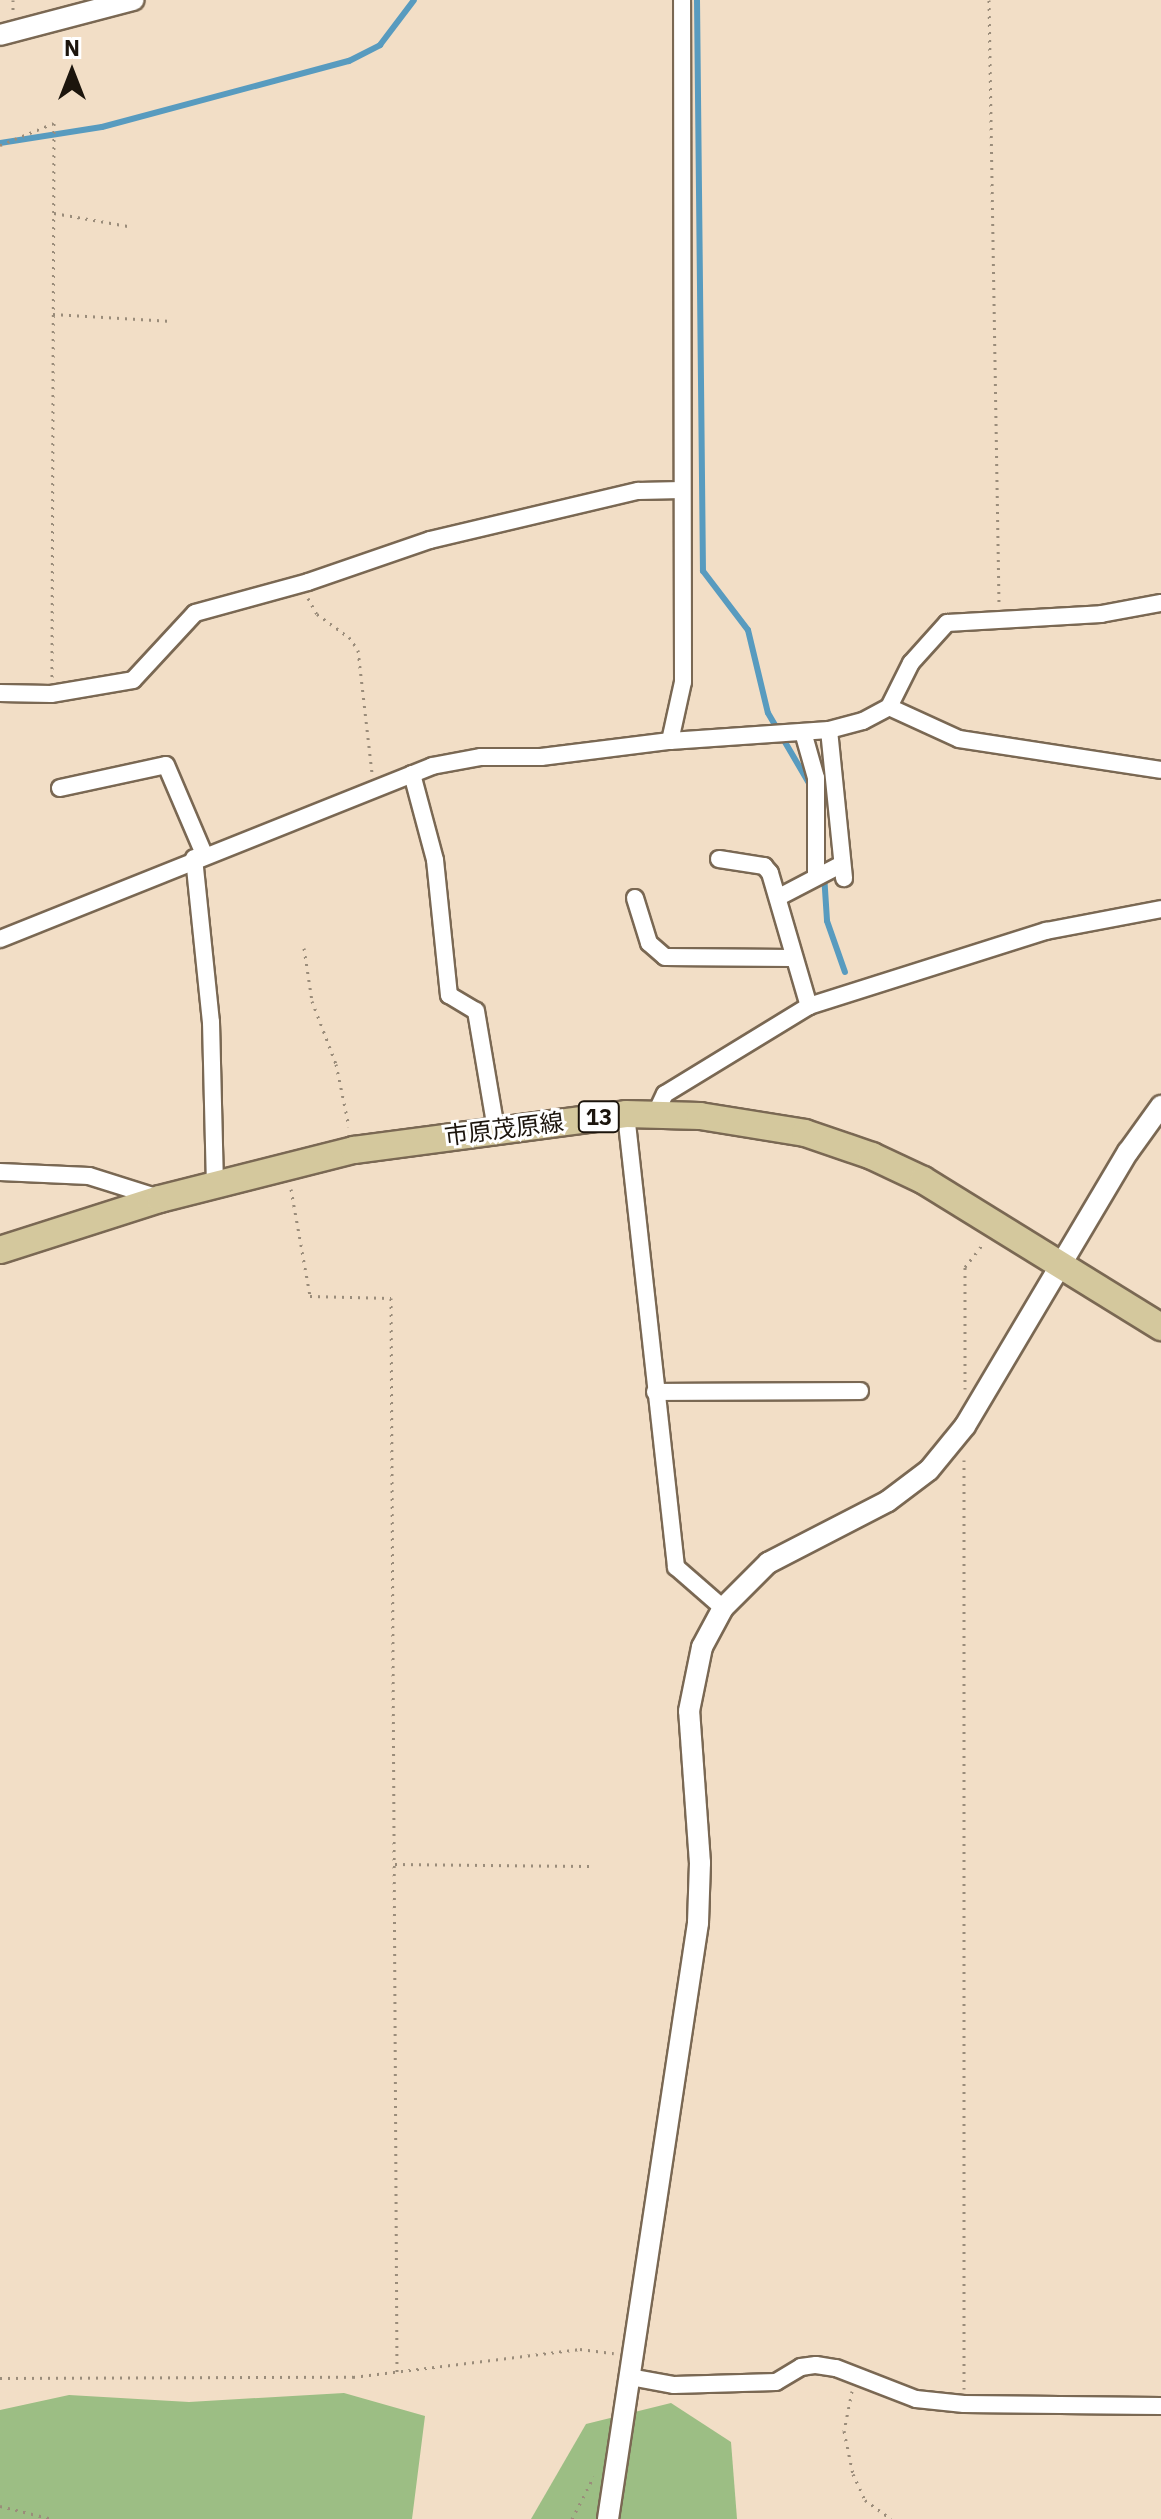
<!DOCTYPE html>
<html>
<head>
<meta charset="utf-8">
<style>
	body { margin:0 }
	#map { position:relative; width:1161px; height:2519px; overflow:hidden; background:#f2dec6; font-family:"IBM Plex Sans","Noto Sans JP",sans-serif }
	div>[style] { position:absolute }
	.forest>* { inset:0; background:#9cbe84 }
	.stream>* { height:6px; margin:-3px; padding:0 3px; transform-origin:3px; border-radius:3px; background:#589bbf }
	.path>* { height:3px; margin-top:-1.5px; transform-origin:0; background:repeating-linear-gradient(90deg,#9a8c7a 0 2px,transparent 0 8px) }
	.roads { filter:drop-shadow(2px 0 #7a6853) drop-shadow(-2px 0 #7a6853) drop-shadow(0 2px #7a6853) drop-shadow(0 -2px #7a6853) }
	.minor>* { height:16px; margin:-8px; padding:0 8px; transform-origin:8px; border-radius:8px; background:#fff }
	.tertiary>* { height:20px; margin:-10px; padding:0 10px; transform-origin:10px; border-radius:10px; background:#fff }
	.primary>* { height:26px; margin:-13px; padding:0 13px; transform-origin:13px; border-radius:13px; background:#d4c89d }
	span { translate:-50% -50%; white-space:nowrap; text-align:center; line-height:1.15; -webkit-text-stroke:6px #fff; paint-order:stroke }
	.shield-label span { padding:2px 6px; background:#fff; border:2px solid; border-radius:6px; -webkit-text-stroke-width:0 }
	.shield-label { font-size:22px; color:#1c150d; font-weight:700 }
	.street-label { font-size:24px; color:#1c150d }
	.north { position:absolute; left:32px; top:32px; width:80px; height:80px; -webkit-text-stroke:6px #fff; paint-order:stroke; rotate:0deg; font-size:22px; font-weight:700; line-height:32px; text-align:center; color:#1c150d }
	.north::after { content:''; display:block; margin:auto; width:28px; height:36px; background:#1c150d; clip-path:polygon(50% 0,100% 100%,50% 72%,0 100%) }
</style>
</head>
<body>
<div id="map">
	<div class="forest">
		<i style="clip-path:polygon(344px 2393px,425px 2416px,412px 2519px,0 2519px,0 2410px,69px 2395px,189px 2402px)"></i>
		<i style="clip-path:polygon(671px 2403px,731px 2442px,737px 2519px,531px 2519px,586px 2424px)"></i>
	</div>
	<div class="stream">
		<i style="left:697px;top:0;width:571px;rotate:89.4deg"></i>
		<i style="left:703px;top:571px;width:74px;rotate:52.7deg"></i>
		<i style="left:748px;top:630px;width:85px;rotate:76.5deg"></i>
		<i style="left:768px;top:713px;width:83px;rotate:59.7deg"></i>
		<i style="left:0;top:143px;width:103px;rotate:-8.9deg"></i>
		<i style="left:102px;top:127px;width:256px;rotate:-15deg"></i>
		<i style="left:349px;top:61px;width:35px;rotate:-27deg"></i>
		<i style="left:380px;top:45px;width:56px;rotate:-52.9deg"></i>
		<i style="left:824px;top:874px;width:47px;rotate:86.3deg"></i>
		<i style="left:827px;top:921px;width:54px;rotate:70.6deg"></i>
	</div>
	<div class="path">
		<i style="left:13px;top:0;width:12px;rotate:90deg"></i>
		<i style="left:989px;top:0;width:604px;rotate:89.05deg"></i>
		<i style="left:0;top:145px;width:58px;rotate:-22.2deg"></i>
		<i style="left:54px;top:123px;width:555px;rotate:90.21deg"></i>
		<i style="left:54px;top:213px;width:75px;rotate:10deg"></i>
		<i style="left:53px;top:314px;width:119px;rotate:3.4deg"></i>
		<i style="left:308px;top:598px;width:18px;rotate:61deg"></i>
		<i style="left:317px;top:614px;width:39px;rotate:36deg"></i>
		<i style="left:349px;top:637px;width:16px;rotate:55deg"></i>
		<i style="left:358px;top:650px;width:123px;rotate:83.5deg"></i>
		<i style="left:304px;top:948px;width:54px;rotate:81.4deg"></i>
		<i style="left:312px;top:1001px;width:67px;rotate:69.1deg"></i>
		<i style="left:336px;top:1064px;width:64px;rotate:78.3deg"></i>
		<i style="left:291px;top:1189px;width:109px;rotate:79.9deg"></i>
		<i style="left:310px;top:1296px;width:81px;rotate:1.4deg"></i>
		<i style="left:391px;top:1298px;width:1074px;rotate:89.68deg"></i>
		<i style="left:965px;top:1389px;width:122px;rotate:-90deg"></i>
		<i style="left:965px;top:1267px;width:31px;rotate:-52deg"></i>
		<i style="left:395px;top:1864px;width:194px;rotate:0.6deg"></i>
		<i style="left:0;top:2378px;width:353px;rotate:-0.2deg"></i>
		<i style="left:353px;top:2377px;width:229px;rotate:-7deg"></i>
		<i style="left:580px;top:2349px;width:34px;rotate:7deg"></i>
		<i style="left:964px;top:2389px;width:929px;rotate:-90deg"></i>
		<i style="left:852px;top:2391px;width:41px;rotate:101.3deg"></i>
		<i style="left:844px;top:2431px;width:44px;rotate:78.2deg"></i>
		<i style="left:853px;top:2474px;width:29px;rotate:65deg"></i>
		<i style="left:865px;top:2500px;width:32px;rotate:36deg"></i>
		<i style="left:0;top:2506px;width:54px;rotate:14deg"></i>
		<i style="left:572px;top:2519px;width:48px;rotate:-62.9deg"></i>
	</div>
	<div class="roads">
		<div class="minor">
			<i style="left:0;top:693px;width:51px;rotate:1.1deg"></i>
			<i style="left:51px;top:694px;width:83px;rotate:-9.7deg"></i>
			<i style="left:133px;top:680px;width:91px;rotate:-47.2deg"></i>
			<i style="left:195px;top:613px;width:117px;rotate:-15.3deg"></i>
			<i style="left:308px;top:582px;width:129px;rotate:-19deg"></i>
			<i style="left:430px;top:540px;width:214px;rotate:-13.3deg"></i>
			<i style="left:638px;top:491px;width:44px;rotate:-1.3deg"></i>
			<i style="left:889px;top:707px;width:77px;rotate:24.6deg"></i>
			<i style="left:959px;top:739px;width:204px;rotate:8.7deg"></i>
			<i style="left:829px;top:730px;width:149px;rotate:84.2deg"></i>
			<i style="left:803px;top:732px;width:48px;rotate:74.2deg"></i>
			<i style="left:816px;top:778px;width:97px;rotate:90deg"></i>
			<i style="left:670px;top:741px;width:60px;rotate:-77.6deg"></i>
			<i style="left:683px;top:682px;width:682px;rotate:-90.08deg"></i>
			<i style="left:412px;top:774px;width:89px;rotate:75deg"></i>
			<i style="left:435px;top:860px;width:136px;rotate:84.1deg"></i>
			<i style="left:449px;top:995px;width:31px;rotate:31deg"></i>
			<i style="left:476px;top:1011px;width:120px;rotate:80.4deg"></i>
			<i style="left:60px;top:788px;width:108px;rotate:-12.2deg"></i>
			<i style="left:166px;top:765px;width:97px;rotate:66.9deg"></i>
			<i style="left:194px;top:858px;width:165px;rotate:84.1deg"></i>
			<i style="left:211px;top:1022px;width:164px;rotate:88.6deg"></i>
			<i style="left:719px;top:859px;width:46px;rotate:8.8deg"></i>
			<i style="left:764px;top:866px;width:9px;rotate:49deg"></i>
			<i style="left:770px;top:873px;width:139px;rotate:73.7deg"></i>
			<i style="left:779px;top:897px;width:71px;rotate:-27.6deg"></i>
			<i style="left:635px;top:898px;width:47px;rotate:72.7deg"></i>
			<i style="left:649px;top:943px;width:21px;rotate:41deg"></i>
			<i style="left:665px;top:957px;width:127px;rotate:0.5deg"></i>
			<i style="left:0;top:939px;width:465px;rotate:-21.8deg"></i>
			<i style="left:432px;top:766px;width:50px;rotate:-10.4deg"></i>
			<i style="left:481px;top:757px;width:60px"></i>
			<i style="left:541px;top:757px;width:130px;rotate:-7.1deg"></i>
			<i style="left:670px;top:741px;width:159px;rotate:-4deg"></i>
			<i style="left:829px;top:730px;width:35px;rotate:-15deg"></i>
			<i style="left:863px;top:721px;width:30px;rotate:-28deg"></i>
			<i style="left:889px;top:707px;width:49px;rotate:-63.4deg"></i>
			<i style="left:911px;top:663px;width:54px;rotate:-48deg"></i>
			<i style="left:947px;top:623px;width:154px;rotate:-3.3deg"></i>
			<i style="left:1101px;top:614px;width:61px;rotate:-10.4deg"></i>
			<i style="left:656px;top:1113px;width:21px;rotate:-65deg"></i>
			<i style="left:665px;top:1094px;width:169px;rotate:-31.4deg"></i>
			<i style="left:809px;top:1006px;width:249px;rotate:-17.6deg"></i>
			<i style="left:1046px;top:931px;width:117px;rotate:-10.8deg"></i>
			<i style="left:626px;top:1114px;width:456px;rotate:83.7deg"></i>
			<i style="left:676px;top:1567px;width:62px;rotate:41.1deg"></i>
			<i style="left:0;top:1172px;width:89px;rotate:2.6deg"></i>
			<i style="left:89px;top:1176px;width:73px;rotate:17.4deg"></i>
			<i style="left:655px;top:1392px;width:205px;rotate:-0.3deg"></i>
			<i style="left:630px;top:2377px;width:45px;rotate:10.3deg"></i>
			<i style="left:674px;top:2385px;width:102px;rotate:-1.7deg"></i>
			<i style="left:776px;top:2382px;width:29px;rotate:-31deg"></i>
			<i style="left:801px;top:2367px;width:15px;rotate:-8deg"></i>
			<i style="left:816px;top:2365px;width:20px;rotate:9deg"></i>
			<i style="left:836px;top:2368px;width:86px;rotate:21.2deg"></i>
			<i style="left:916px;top:2399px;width:48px;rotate:5.9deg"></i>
			<i style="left:964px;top:2404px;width:197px;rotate:0.6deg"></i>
		</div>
		<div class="tertiary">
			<i style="left:0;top:35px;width:138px;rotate:-14.7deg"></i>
			<i style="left:608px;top:2519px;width:603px;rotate:-81.41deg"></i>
			<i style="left:698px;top:1923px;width:60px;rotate:-88.1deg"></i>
			<i style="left:700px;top:1863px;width:152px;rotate:-94.1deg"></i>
			<i style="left:689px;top:1711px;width:65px;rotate:-78.5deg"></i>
			<i style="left:702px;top:1647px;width:44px;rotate:-61.7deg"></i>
			<i style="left:723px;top:1608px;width:64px;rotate:-45deg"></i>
			<i style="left:768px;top:1563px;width:135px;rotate:-27.3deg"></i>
			<i style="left:888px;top:1501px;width:51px;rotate:-37.1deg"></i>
			<i style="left:929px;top:1470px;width:57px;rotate:-50.7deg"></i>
			<i style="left:965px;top:1426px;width:319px;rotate:-59.3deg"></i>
			<i style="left:1128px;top:1152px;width:57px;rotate:-54.3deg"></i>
		</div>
		<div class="primary">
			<i style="left:0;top:1250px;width:168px;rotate:-17.7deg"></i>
			<i style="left:160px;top:1199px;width:200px;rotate:-14.2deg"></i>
			<i style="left:354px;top:1150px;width:274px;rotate:-7.5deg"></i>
			<i style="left:626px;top:1114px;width:74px;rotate:1.5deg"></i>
			<i style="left:700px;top:1116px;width:106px;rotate:9.2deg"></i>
			<i style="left:805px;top:1133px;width:71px;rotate:18.9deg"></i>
			<i style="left:872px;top:1156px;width:56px;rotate:25.2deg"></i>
			<i style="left:923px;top:1180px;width:280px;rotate:31.7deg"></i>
		</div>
	</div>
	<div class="shield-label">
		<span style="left:599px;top:1117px">13</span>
	</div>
	<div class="street-label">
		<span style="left:504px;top:1129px;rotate:-7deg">市原茂原線</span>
	</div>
	<div class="north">N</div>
</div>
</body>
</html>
